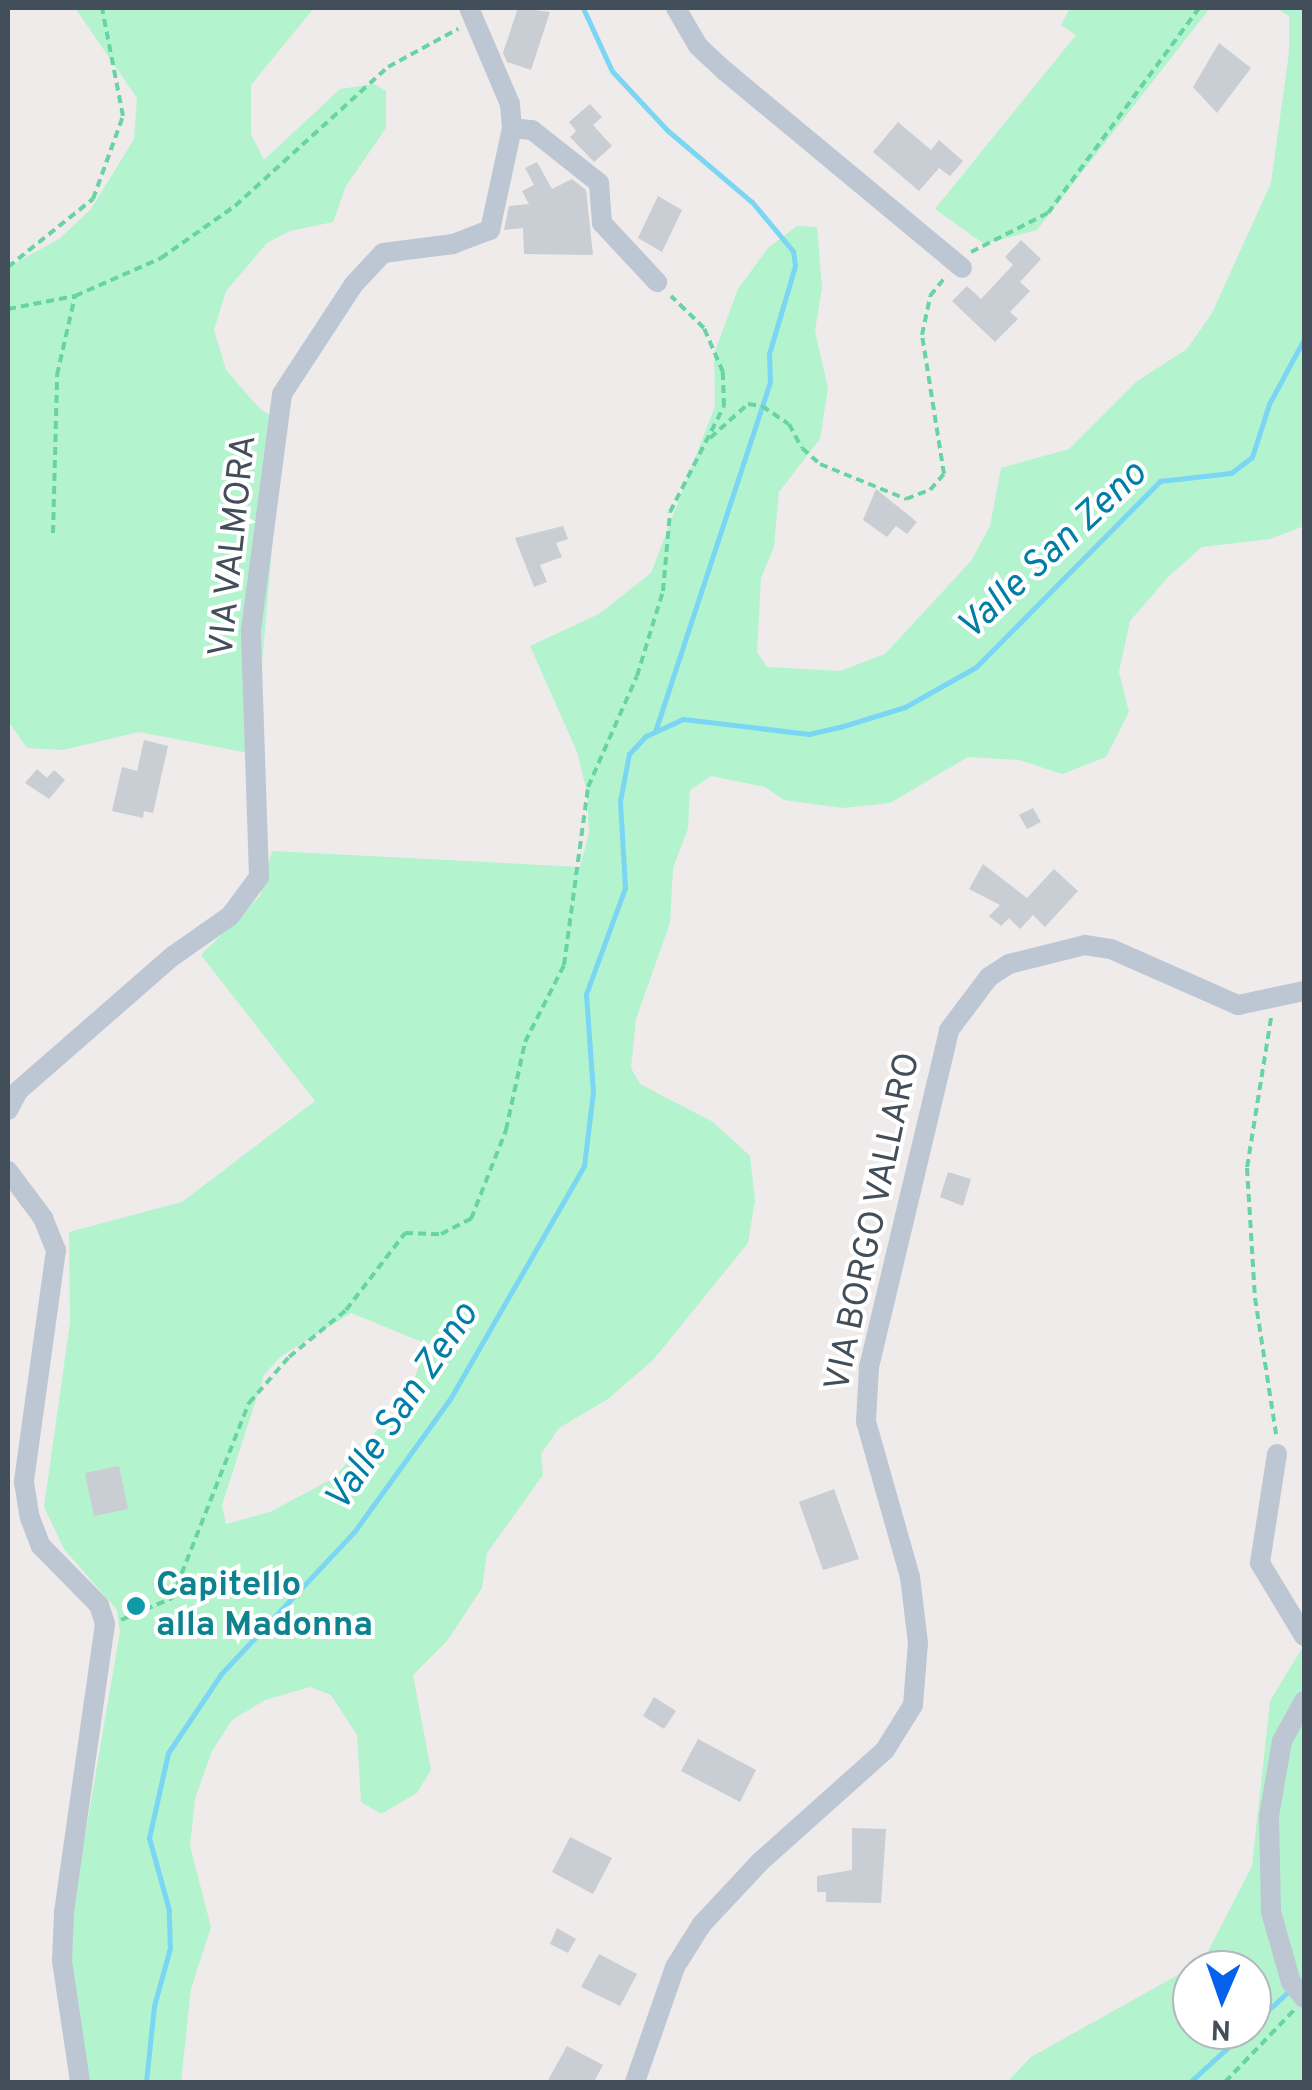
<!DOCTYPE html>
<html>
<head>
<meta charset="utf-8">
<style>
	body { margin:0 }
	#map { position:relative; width:1312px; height:2090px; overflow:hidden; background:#efebeb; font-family:Overpass,sans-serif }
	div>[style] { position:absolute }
	.green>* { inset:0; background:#b3f3ce }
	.stream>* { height:5px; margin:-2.5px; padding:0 2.5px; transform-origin:2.5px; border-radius:2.5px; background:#7bd6f4 }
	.building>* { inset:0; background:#c9cdd4 }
	.path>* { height:4px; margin-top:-2px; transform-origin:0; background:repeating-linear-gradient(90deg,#68d4a3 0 8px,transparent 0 13px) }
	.street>* { height:20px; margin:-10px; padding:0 10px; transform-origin:10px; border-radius:10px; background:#bdc7d3 }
	.dots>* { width:28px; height:28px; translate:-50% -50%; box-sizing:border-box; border:5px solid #fff; border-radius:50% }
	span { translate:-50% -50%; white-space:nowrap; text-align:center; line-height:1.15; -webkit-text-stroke:8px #fff; paint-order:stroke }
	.street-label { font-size:35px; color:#424e5a }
	.culture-label { font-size:35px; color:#0d838f; font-weight:700 }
	.left { translate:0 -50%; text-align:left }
	.water-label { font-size:38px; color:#017ea7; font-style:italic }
	.frame { position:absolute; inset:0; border:10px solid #424e5a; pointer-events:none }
	.north { position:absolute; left:1172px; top:1950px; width:100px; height:100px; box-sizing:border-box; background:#fff; border:2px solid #b3b8bd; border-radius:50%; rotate:182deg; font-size:28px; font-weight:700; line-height:40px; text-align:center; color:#424e5a }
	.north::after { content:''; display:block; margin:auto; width:35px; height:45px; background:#0662ed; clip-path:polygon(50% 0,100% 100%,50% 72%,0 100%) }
</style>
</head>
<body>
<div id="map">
	<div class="green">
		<i style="clip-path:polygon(75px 8px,314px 8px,251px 85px,251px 134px,264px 160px,340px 89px,374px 84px,386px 91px,386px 128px,346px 186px,333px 222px,290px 231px,267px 243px,226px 291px,214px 330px,226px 370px,260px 409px,283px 423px,254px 754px,139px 732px,63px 750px,27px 748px,8px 721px,8px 267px,59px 239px,91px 209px,134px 139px,137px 98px)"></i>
		<i style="clip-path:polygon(1070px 8px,1210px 8px,1037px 230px,984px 244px,935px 209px,1076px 35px,1061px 25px)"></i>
		<i style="clip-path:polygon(evenodd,1276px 8px,1304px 8px,1304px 526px,1270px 539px,1202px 547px,1169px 576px,1130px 621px,1119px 672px,1129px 712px,1106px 757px,1062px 774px,1019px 760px,968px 757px,890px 803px,843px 808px,784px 800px,765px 787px,711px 776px,690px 790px,688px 829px,673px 868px,670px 923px,636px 1019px,631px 1068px,640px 1084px,713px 1122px,750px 1156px,755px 1200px,748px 1243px,654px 1359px,608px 1399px,559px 1428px,541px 1454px,543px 1475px,487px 1553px,482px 1588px,447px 1641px,413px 1675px,431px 1770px,417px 1793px,381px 1814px,361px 1802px,357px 1735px,331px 1695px,310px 1687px,265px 1700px,232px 1720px,212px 1751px,195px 1799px,190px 1846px,211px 1927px,191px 1989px,181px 2082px,89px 2082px,66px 1948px,120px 1631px,117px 1610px,64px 1549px,44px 1507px,70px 1322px,69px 1232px,182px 1202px,315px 1101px,201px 955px,260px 896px,272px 851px,580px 867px,589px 833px,587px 792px,577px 752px,530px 646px,599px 614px,651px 573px,715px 406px,714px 354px,738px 289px,768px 248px,797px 226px,817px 227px,822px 288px,815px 331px,828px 388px,820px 439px,779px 492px,774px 547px,761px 578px,757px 652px,767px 667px,840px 671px,885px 654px,971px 561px,990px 526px,1001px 468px,1069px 449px,1136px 382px,1187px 349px,1212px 313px,1271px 183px,1289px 52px,1289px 16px,1276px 8px,351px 1313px,427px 1344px,407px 1398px,332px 1479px,270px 1512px,226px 1524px,222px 1505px,264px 1375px,280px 1357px,351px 1313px)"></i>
		<i style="clip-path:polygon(evenodd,1304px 1645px,1304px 2082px,1007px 2082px,1031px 2057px,1203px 1961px,1252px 1866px,1270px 1701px,1304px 1645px,1192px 1970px,1252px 1970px,1252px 2030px,1192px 2030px,1192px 1970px)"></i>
	</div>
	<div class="stream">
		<i style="left:583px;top:8px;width:69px;rotate:65.3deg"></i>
		<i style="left:612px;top:71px;width:81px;rotate:47deg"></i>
		<i style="left:667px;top:130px;width:111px;rotate:40.3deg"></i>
		<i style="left:752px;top:202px;width:64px;rotate:50.1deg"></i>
		<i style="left:793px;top:251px;width:15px;rotate:82deg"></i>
		<i style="left:795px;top:266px;width:92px;rotate:106.5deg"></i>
		<i style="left:769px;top:354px;width:28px;rotate:88deg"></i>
		<i style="left:770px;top:382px;width:367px;rotate:108.2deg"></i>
		<i style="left:1252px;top:2025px;width:50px;rotate:-42.6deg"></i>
		<i style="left:146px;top:2082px;width:76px;rotate:-84deg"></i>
		<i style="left:154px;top:2006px;width:60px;rotate:-74.6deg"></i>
		<i style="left:170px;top:1948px;width:38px;rotate:-92deg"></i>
		<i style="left:169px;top:1910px;width:75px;rotate:-105.5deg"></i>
		<i style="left:149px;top:1838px;width:87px;rotate:-77.4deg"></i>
		<i style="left:168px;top:1753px;width:95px;rotate:-56.1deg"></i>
		<i style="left:221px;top:1674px;width:195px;rotate:-46.9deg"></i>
		<i style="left:354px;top:1532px;width:164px;rotate:-54.2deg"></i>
		<i style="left:450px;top:1399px;width:269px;rotate:-60.1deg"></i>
		<i style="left:584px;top:1166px;width:75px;rotate:-83.1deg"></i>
		<i style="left:593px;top:1092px;width:98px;rotate:-94.1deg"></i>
		<i style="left:586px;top:994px;width:113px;rotate:-69.8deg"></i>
		<i style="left:625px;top:888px;width:87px;rotate:-93.3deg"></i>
		<i style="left:620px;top:801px;width:48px;rotate:-79.2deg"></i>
		<i style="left:629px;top:754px;width:25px;rotate:-47deg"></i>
		<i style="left:646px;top:736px;width:41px;rotate:-24.7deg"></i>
		<i style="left:683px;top:719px;width:127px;rotate:6.8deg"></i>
		<i style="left:809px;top:734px;width:32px;rotate:-13deg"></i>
		<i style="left:840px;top:727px;width:68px;rotate:-17.1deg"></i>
		<i style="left:905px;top:707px;width:81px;rotate:-29.4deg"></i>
		<i style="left:976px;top:667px;width:262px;rotate:-45.3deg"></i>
		<i style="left:1160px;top:481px;width:71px;rotate:-6.4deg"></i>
		<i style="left:1231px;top:473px;width:26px;rotate:-37deg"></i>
		<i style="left:1252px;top:457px;width:56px;rotate:-72.2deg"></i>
		<i style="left:1269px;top:404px;width:74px;rotate:-61.7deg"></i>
		<i style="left:1190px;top:2082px;width:77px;rotate:-42.4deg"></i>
	</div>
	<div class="building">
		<i style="clip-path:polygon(518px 8px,550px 12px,531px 70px,507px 62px,503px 53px)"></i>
		<i style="clip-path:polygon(1219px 43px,1251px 68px,1217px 113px,1193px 87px)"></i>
		<i style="clip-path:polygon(590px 104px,602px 117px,593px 125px,612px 146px,594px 162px,570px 137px,576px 131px,569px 122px)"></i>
		<i style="clip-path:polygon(898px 122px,931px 150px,939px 140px,963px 161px,950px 176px,939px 168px,919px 191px,873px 152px)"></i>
		<i style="clip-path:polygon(537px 162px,552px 189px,572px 179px,586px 190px,593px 255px,524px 254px,523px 228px,504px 230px,509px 206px,529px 204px,522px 191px,534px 185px,525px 168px)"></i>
		<i style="clip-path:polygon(658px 196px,682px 210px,662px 252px,638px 238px)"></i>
		<i style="clip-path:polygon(1021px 240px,1041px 259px,1020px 282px,1030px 291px,1010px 312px,1018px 319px,995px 342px,952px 301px,967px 286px,981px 299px,1013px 265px,1005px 257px)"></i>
		<i style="clip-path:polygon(876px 489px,917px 522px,907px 534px,896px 526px,887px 537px,863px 520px)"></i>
		<i style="clip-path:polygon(563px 526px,568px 539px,556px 543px,562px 557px,540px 565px,547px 582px,534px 587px,515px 538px)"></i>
		<i style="clip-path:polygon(144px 740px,168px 746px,153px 813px,144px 811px,143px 818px,112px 811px,122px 767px,137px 771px)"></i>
		<i style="clip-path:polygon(37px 769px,47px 778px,54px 770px,65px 780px,49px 799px,25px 783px)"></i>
		<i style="clip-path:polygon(1033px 808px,1041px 822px,1027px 829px,1019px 815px)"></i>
		<i style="clip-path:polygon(983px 864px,1027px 898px,1054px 869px,1078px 891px,1045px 927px,1033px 915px,1020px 929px,1009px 918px,1001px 926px,989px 916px,1000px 905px,969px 889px)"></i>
		<i style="clip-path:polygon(948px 1172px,971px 1179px,963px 1206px,940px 1197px)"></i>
		<i style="clip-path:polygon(119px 1466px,128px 1509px,94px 1516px,85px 1473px)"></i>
		<i style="clip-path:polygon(834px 1489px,859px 1559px,823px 1570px,799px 1502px)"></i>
		<i style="clip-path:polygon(654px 1697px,676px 1711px,664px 1729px,643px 1716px)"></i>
		<i style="clip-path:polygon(698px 1739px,756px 1770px,740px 1802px,681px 1771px)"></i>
		<i style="clip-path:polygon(852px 1828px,886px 1829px,881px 1903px,826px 1902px,826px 1892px,817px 1892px,817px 1876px,852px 1870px)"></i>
		<i style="clip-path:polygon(570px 1837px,612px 1858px,593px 1894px,552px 1872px)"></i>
		<i style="clip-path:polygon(557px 1928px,576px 1939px,568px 1953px,550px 1944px)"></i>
		<i style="clip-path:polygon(599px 1954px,637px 1974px,620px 2006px,581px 1987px)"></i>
		<i style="clip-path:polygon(567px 2046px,603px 2065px,594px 2082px,547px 2082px)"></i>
	</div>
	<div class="path">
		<i style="left:971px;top:252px;width:86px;rotate:-26.9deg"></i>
		<i style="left:1048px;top:213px;width:255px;rotate:-53.6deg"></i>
		<i style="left:8px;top:267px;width:109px;rotate:-38.7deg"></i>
		<i style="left:93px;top:199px;width:88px;rotate:-70.1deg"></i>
		<i style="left:123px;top:116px;width:110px;rotate:-101deg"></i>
		<i style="left:8px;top:309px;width:68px;rotate:-11deg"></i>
		<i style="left:75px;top:296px;width:94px;rotate:-23.8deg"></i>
		<i style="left:161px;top:258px;width:90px;rotate:-35.1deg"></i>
		<i style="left:235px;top:206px;width:207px;rotate:-42.3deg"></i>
		<i style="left:388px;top:67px;width:80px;rotate:-28.5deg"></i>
		<i style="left:710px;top:438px;width:51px;rotate:-41.8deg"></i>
		<i style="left:748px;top:404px;width:14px;rotate:8deg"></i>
		<i style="left:762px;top:406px;width:32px;rotate:34deg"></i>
		<i style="left:789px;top:424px;width:27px;rotate:62deg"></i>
		<i style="left:802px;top:448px;width:24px;rotate:42deg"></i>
		<i style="left:820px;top:464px;width:93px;rotate:22.1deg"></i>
		<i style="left:906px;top:499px;width:26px;rotate:-21deg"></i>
		<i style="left:930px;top:490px;width:21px;rotate:-49deg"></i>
		<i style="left:944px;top:474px;width:141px;rotate:-99deg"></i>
		<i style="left:922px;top:335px;width:40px;rotate:-78deg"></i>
		<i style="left:930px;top:296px;width:26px;rotate:-51deg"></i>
		<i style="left:53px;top:533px;width:158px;rotate:-88.5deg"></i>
		<i style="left:57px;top:375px;width:81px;rotate:-77.2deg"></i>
		<i style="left:1271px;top:1018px;width:152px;rotate:99.1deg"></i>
		<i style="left:1247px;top:1168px;width:130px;rotate:86.5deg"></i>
		<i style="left:1255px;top:1298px;width:138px;rotate:81.2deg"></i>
		<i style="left:121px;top:1620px;width:56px;rotate:-23.3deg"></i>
		<i style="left:172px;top:1598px;width:210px;rotate:-68.5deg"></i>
		<i style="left:249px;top:1403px;width:61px;rotate:-49deg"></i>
		<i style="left:289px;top:1357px;width:74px;rotate:-39.5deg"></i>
		<i style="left:346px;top:1310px;width:97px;rotate:-52.5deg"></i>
		<i style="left:405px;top:1233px;width:36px;rotate:2deg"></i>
		<i style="left:441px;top:1234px;width:34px;rotate:-27deg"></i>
		<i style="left:471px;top:1219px;width:96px;rotate:-68.5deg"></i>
		<i style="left:506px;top:1130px;width:90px;rotate:-77.8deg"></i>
		<i style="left:525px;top:1042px;width:86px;rotate:-63.1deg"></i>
		<i style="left:564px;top:965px;width:180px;rotate:-82.3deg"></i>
		<i style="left:588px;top:787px;width:121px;rotate:-66.2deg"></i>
		<i style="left:637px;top:676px;width:89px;rotate:-73deg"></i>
		<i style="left:663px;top:591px;width:79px;rotate:-84.9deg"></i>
		<i style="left:670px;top:512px;width:119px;rotate:-63deg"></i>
		<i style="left:724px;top:406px;width:34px;rotate:-92deg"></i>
		<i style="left:723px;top:372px;width:48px;rotate:-113.4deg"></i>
		<i style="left:704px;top:328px;width:46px;rotate:-135.9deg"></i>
		<i style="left:1225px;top:2082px;width:100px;rotate:-46.2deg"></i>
	</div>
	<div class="street">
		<i style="left:676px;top:8px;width:44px;rotate:59.9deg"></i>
		<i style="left:698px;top:46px;width:37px;rotate:43deg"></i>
		<i style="left:725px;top:71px;width:308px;rotate:39.7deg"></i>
		<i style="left:512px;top:128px;width:20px;rotate:6deg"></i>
		<i style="left:532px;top:130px;width:85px;rotate:38.3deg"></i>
		<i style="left:599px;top:183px;width:40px;rotate:85.7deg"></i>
		<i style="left:602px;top:223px;width:81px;rotate:47deg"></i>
		<i style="left:8px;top:1110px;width:21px;rotate:-62deg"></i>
		<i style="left:18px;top:1091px;width:206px;rotate:-41.1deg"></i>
		<i style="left:173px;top:956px;width:70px;rotate:-35.1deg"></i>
		<i style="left:230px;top:916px;width:49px;rotate:-53.4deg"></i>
		<i style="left:259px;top:877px;width:247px;rotate:-91.9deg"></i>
		<i style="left:251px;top:630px;width:238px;rotate:-82.5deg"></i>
		<i style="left:282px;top:394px;width:131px;rotate:-56.8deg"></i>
		<i style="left:354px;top:284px;width:42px;rotate:-46.9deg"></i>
		<i style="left:383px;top:253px;width:71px;rotate:-7.3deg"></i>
		<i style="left:453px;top:244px;width:40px;rotate:-21deg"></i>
		<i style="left:490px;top:230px;width:104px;rotate:-77.8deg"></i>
		<i style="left:512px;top:128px;width:24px;rotate:-95deg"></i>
		<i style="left:510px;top:104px;width:104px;rotate:-113.1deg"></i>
		<i style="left:8px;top:1171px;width:59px;rotate:53.3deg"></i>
		<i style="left:43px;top:1218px;width:35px;rotate:68deg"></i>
		<i style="left:56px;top:1250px;width:234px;rotate:97.9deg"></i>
		<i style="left:24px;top:1482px;width:36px;rotate:81deg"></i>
		<i style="left:30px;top:1518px;width:30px;rotate:69deg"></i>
		<i style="left:41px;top:1546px;width:83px;rotate:45.5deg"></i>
		<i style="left:99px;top:1605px;width:20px;rotate:72deg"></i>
		<i style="left:105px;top:1624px;width:291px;rotate:98.1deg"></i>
		<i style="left:64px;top:1912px;width:49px;rotate:92.3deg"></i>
		<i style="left:62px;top:1961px;width:122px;rotate:81.5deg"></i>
		<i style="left:1277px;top:1454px;width:110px;rotate:98.9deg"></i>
		<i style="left:1260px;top:1563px;width:85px;rotate:58.9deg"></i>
		<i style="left:1304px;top:1701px;width:46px;rotate:118.8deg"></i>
		<i style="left:1282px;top:1741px;width:76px;rotate:99.8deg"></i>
		<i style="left:1269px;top:1816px;width:96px;rotate:88.8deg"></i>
		<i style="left:1271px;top:1912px;width:73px;rotate:74.1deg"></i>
		<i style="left:1291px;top:1982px;width:21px;rotate:51deg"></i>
		<i style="left:635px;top:2082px;width:122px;rotate:-70.8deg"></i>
		<i style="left:675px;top:1967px;width:51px;rotate:-57.9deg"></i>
		<i style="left:702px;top:1924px;width:86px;rotate:-46.9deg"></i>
		<i style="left:761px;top:1861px;width:166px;rotate:-41.8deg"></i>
		<i style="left:885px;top:1750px;width:53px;rotate:-58.1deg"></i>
		<i style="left:913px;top:1705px;width:62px;rotate:-85.4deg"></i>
		<i style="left:918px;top:1643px;width:66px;rotate:-96.9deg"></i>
		<i style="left:910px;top:1577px;width:161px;rotate:-105.8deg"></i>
		<i style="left:866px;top:1422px;width:55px;rotate:-86.9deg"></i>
		<i style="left:869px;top:1367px;width:346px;rotate:-76.6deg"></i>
		<i style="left:949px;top:1030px;width:66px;rotate:-53deg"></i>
		<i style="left:989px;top:977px;width:24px;rotate:-33deg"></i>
		<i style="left:1009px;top:964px;width:78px;rotate:-14deg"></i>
		<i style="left:1085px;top:945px;width:26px;rotate:9deg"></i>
		<i style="left:1111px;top:949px;width:139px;rotate:23.8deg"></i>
		<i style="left:1238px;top:1005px;width:67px;rotate:-12deg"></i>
	</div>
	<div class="dots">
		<i style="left:136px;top:1606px;background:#0f9aa8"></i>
	</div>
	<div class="street-label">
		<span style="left:234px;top:546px;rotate:-84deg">VIA VALMORA</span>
		<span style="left:874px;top:1222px;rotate:-78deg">VIA BORGO VALLARO</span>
	</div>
	<div class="culture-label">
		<span class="left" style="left:156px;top:1606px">Capitello<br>alla Madonna</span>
	</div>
	<div class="water-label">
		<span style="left:1053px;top:552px;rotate:-43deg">Valle San Zeno</span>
		<span style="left:403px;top:1408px;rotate:-56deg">Valle San Zeno</span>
	</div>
	<div class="frame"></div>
	<div class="north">N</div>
</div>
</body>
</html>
